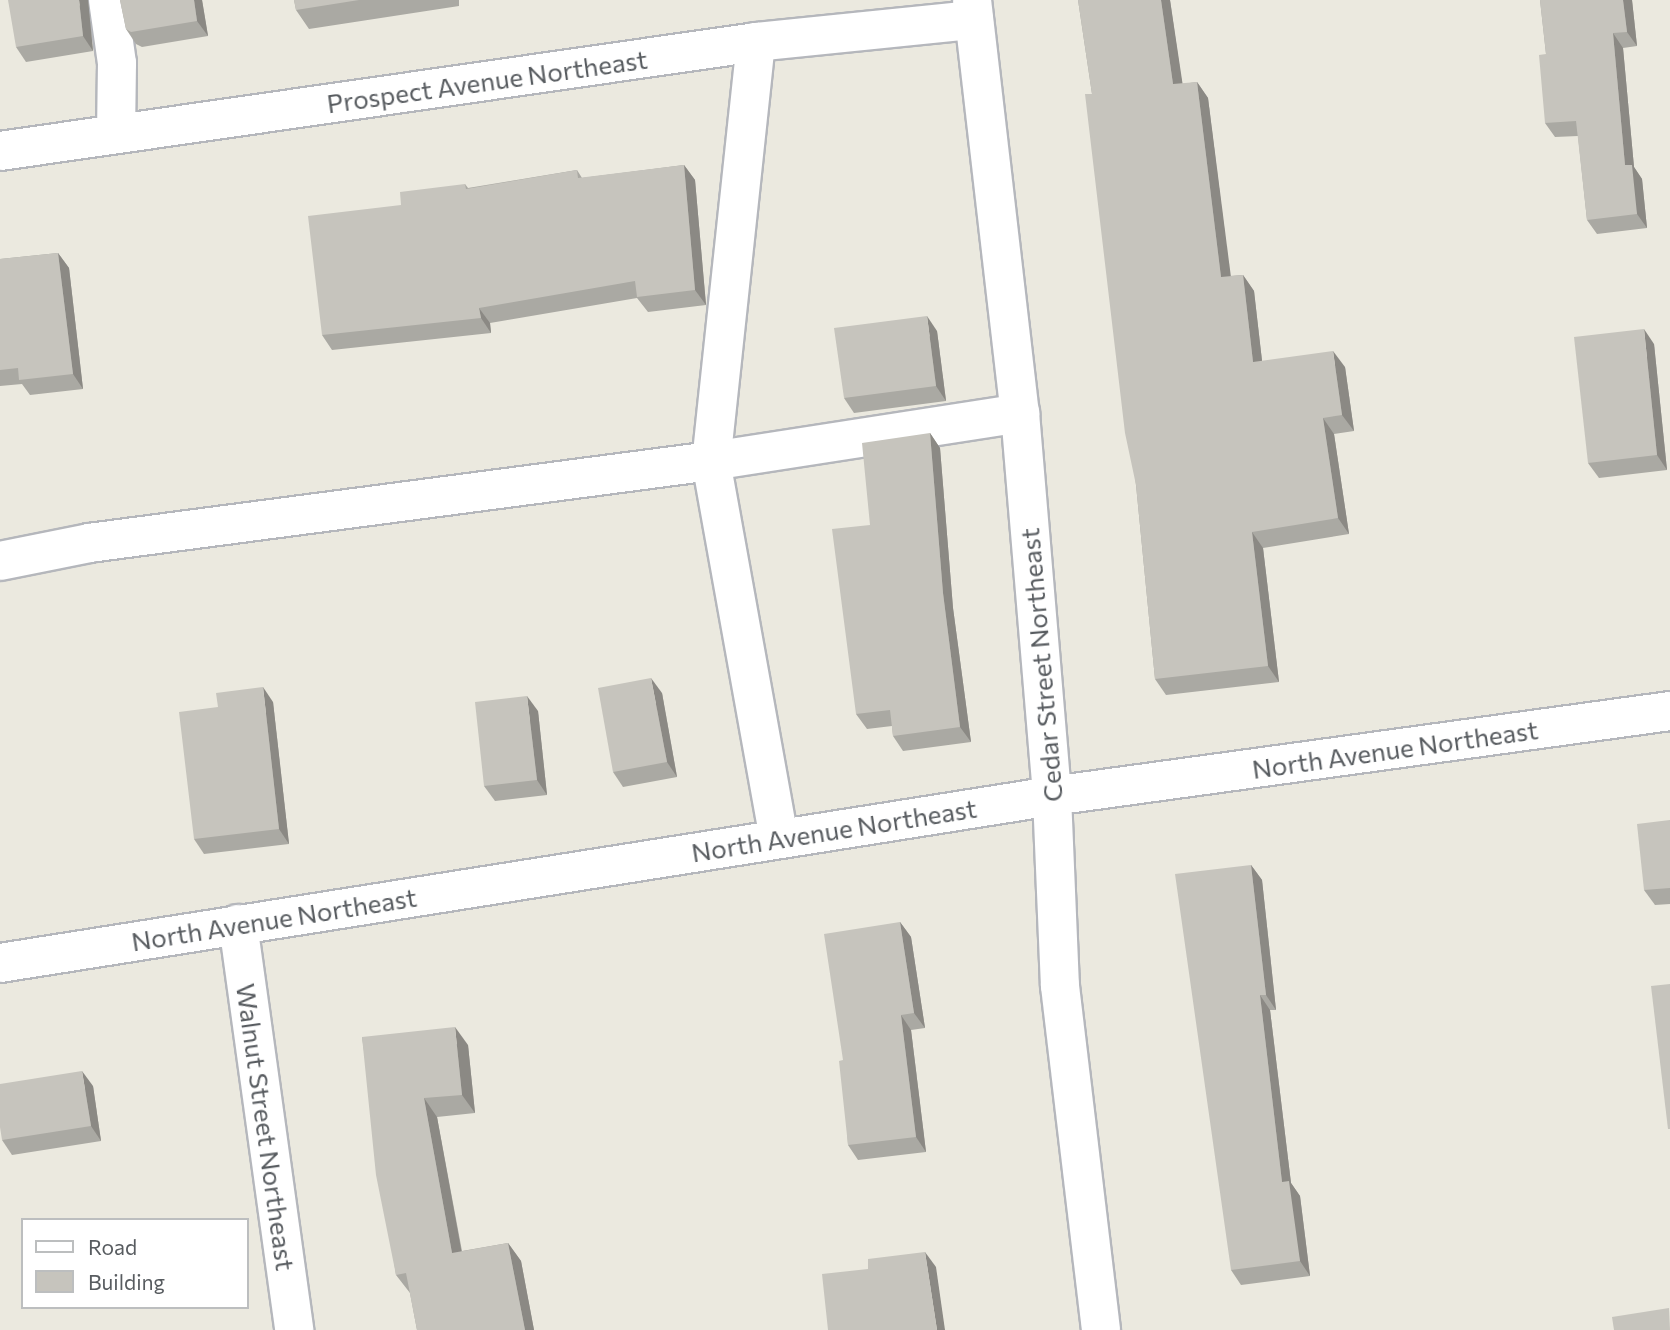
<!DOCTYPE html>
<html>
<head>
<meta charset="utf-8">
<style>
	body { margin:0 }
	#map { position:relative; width:1670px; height:1330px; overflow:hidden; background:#ebe9df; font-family:Commissioner,sans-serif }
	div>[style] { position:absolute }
	.roads { filter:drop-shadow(2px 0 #b5b7bc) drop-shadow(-2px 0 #b5b7bc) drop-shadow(0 2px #b5b7bc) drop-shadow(0 -2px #b5b7bc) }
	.minor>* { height:38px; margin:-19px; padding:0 19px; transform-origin:19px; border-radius:19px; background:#fff }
	.wall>* { inset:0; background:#aaa9a3 }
	.shaded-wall>* { inset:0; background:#8b8984 }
	.building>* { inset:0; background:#c6c4bd }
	span { translate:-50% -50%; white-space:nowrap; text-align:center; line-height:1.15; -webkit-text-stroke:5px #fff; paint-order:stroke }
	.street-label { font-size:26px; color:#585c60 }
	.legend { position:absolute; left:21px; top:1218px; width:228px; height:91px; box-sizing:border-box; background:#fff; border:2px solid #bcbebf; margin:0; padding:9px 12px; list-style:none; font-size:21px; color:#585c60 }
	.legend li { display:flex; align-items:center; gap:14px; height:35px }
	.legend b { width:35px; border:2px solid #bcbebf }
</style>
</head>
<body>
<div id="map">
	<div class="roads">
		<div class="minor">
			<i style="left:108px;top:0;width:64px;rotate:81.9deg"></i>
			<i style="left:117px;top:63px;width:71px;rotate:90.8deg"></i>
			<i style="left:972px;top:0;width:416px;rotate:83.4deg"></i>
			<i style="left:1020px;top:413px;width:384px;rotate:85.2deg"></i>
			<i style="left:1052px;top:796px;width:190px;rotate:87.6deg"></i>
			<i style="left:1060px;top:986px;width:346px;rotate:83.2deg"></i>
			<i style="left:756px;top:42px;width:421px;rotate:96.1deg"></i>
			<i style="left:711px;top:461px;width:384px;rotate:79.8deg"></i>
			<i style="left:0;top:151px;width:764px;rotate:-8.2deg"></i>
			<i style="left:756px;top:42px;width:219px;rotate:-5.8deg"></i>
			<i style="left:0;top:561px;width:91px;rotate:-11.4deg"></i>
			<i style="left:89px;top:543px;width:627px;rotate:-7.51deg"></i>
			<i style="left:711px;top:461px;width:313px;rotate:-8.8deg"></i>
			<i style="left:238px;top:924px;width:410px;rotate:82.1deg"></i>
			<i style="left:0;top:963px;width:1065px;rotate:-9.02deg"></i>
			<i style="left:1052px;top:796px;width:624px;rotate:-7.83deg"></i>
		</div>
	</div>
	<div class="wall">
		<i style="clip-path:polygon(88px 0,93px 51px,26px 62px,16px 47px)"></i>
		<i style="clip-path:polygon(120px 0,202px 0,208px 36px,142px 47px,136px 44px,126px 29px)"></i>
		<i style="clip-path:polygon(294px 0,462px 0,459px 0,459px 6px,309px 29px,296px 10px)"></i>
		<i style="clip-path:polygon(1078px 0,1170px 0,1182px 84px,1197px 82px,1208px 98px,1230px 276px,1243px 275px,1254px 291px,1262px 361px,1345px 367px,1354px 431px,1334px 434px,1349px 534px,1263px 548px,1279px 682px,1166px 695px,1155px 679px,1136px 485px,1092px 94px)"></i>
		<i style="clip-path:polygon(1540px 0,1632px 0,1637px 46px,1623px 48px,1634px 167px,1642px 179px,1647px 228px,1597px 234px,1587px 220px,1578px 136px,1555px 137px,1545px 123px,1546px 54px)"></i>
		<i style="clip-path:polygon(684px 165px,695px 180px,706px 305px,648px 312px,637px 298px,490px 323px,491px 333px,332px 350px,322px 335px,465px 184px,468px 188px,577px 170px,582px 178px)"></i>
		<i style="clip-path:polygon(58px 253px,69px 268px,83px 389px,30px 395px,22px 384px,0 386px,0 259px)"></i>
		<i style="clip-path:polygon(937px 331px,946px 401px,854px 413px,844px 398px)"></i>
		<i style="clip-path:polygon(1654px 344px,1667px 470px,1599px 478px,1588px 463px)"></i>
		<i style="clip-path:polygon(930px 433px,940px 448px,953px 608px,971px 742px,903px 751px,893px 736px,892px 726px,867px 729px,856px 714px,870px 525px)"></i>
		<i style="clip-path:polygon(662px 693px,677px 777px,623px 787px,613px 772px)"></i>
		<i style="clip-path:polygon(273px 702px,289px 844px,204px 854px,194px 839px)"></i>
		<i style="clip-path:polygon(538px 711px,547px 795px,495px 801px,484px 786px)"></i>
		<i style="clip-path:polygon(1670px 820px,1670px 904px,1655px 905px,1644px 890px)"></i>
		<i style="clip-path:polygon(1251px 865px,1262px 880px,1276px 1010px,1270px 1010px,1291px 1183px,1300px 1196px,1310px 1276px,1241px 1285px,1231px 1270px)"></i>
		<i style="clip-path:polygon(900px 922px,911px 937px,925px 1028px,911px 1030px,926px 1152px,858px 1160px,848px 1145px,843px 1060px)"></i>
		<i style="clip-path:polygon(362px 1037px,468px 1045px,475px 1113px,437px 1117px,462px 1251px,508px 1243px,521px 1261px,534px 1330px,417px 1330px,410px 1293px,396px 1275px)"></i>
		<i style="clip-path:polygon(93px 1086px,101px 1141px,12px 1155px,2px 1140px)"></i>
	</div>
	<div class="shaded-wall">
		<i style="clip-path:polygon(79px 0,88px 0,93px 51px,83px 36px)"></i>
		<i style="clip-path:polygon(194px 0,202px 0,208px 36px,197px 21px)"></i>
		<i style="clip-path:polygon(1161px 0,1170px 0,1185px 100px,1173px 84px)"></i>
		<i style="clip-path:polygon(1623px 0,1632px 0,1637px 46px,1627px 32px)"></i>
		<i style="clip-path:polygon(1613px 33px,1623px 48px,1634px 167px,1642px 179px,1647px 228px,1637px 214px,1625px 165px)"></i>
		<i style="clip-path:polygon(1197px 82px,1208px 98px,1233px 293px,1221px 277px)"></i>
		<i style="clip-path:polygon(684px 165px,695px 180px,706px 305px,695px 290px)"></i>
		<i style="clip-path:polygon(58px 253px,69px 268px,83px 389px,73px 374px)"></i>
		<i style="clip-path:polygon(1243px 275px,1254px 291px,1264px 378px,1253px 362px)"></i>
		<i style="clip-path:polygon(479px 308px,490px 323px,491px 333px,481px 318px)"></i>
		<i style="clip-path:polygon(927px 316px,937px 331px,946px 401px,936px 386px)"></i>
		<i style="clip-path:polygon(1644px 329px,1654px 344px,1667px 470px,1657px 455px)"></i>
		<i style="clip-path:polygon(1333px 351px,1345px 367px,1354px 431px,1342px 415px)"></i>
		<i style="clip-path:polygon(1323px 418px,1334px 434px,1349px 534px,1338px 518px)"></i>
		<i style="clip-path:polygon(930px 433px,940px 448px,953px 608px,971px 742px,960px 727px,943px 593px)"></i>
		<i style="clip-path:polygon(1252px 532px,1263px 548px,1279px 682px,1268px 666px)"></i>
		<i style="clip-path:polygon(651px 678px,662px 693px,677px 777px,667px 762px)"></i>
		<i style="clip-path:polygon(263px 687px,273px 702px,289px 844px,279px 829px)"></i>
		<i style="clip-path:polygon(527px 696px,538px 711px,547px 795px,537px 780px)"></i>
		<i style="clip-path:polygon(1251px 865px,1262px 880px,1276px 1010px,1266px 995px)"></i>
		<i style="clip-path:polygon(900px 922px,911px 937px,925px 1028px,914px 1013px)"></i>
		<i style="clip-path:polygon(1260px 995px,1270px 1010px,1291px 1183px,1300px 1196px,1310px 1276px,1300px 1261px,1282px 1182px)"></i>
		<i style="clip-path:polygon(901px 1015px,911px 1030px,926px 1152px,916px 1137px)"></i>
		<i style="clip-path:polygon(455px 1027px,468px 1045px,475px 1113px,462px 1095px)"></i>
		<i style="clip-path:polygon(82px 1071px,93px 1086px,101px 1141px,91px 1126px)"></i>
		<i style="clip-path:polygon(424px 1098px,437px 1117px,465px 1271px,452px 1253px)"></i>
		<i style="clip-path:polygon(508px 1243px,521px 1261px,534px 1330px,525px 1330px)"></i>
		<i style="clip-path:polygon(925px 1252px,936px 1267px,945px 1330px,937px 1330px)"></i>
	</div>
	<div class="building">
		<i style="clip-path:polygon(8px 0,79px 0,83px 36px,16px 47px)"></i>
		<i style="clip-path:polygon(120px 0,194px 0,197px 21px,131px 32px,126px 29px)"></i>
		<i style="clip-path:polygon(294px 0,359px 0,296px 10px)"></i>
		<i style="clip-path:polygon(1078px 0,1161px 0,1173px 84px,1197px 82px,1221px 277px,1243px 275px,1253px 362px,1333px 351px,1342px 415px,1323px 418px,1338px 518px,1252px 532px,1268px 666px,1155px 679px,1136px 485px,1125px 433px,1085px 94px,1092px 94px)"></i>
		<i style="clip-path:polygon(1540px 0,1623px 0,1627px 32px,1613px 33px,1625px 165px,1632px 165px,1637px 214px,1587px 220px,1576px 121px,1545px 123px,1539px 55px,1546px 54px)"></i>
		<i style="clip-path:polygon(684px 165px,695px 290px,637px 297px,635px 281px,479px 308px,481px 318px,322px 335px,308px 216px,401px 205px,400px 192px,465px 184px,466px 189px,577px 170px,578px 178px)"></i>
		<i style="clip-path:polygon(58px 253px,73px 374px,19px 380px,18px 368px,0 370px,0 259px)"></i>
		<i style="clip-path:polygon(927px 316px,936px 386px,844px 398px,834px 328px)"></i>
		<i style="clip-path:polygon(1644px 329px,1657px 455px,1588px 463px,1574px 337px)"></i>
		<i style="clip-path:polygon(930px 433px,943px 593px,960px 727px,893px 736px,890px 710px,856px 714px,832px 529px,870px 525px,862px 443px)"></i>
		<i style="clip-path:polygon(651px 678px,667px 762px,613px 772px,598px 688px)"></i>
		<i style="clip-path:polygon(263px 687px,279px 829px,194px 839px,179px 712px,218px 707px,216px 693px)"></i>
		<i style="clip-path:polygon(527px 696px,537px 780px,484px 786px,475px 702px)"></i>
		<i style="clip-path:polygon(1670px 820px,1670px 888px,1644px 890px,1637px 824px)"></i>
		<i style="clip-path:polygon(1251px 865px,1266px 995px,1260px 995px,1282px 1182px,1289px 1181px,1300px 1261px,1231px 1270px,1175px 874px)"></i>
		<i style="clip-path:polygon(900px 922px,914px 1013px,901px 1015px,916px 1137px,848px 1145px,839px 1061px,843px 1060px,824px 934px)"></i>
		<i style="clip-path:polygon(1670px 984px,1670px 1129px,1668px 1129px,1651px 986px)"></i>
		<i style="clip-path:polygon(455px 1027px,462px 1095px,424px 1098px,452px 1253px,508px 1243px,525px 1330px,417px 1330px,406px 1273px,396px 1275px,376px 1175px,362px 1037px)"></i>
		<i style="clip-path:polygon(82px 1071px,91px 1126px,2px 1140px,0 1127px,0 1084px)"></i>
		<i style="clip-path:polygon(925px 1252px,937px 1330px,828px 1330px,822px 1274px,868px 1269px,868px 1259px)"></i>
		<i style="clip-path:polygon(1669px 1308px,1670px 1330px,1614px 1330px,1612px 1317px)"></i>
	</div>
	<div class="street-label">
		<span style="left:487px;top:81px;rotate:-8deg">Prospect Avenue Northeast</span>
		<span style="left:1041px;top:665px;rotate:-95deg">Cedar Street Northeast</span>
		<span style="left:1395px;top:749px;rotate:-8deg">North Avenue Northeast</span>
		<span style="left:834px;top:830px;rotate:-9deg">North Avenue Northeast</span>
		<span style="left:274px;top:919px;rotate:-9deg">North Avenue Northeast</span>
		<span style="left:266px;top:1127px;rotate:82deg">Walnut Street Northeast</span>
	</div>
	<ul class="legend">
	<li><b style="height:9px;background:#fff"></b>Road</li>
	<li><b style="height:19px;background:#c6c4bd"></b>Building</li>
	</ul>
</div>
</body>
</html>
